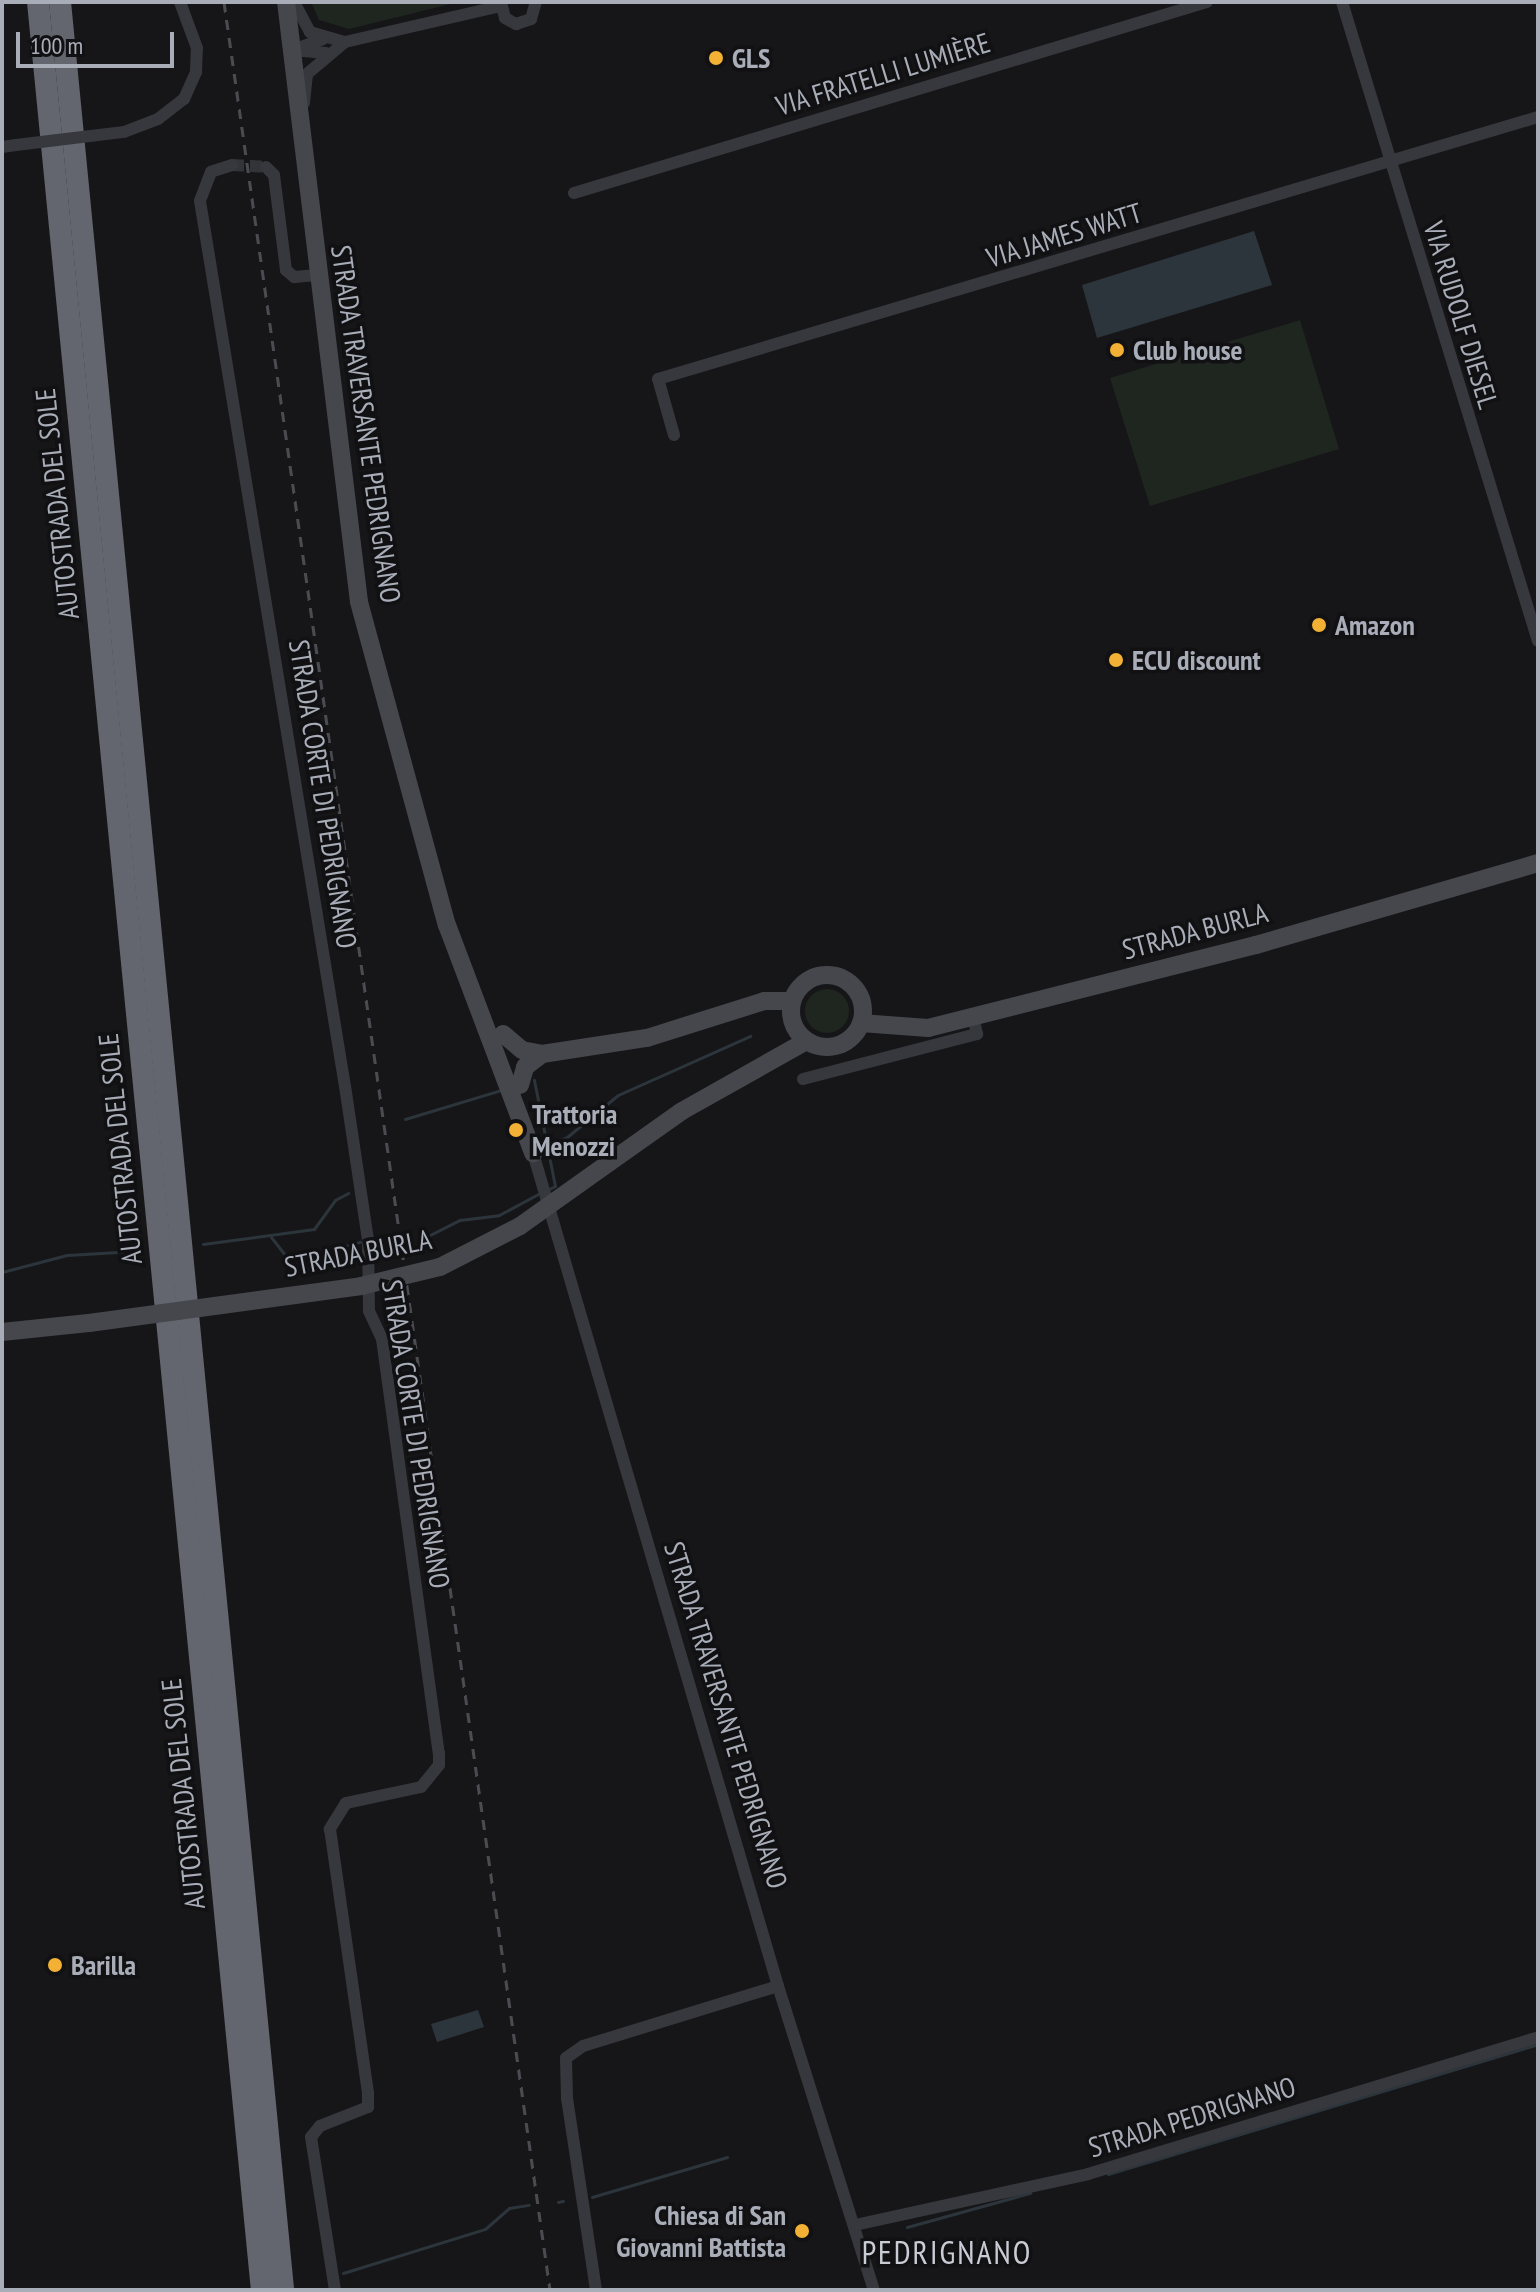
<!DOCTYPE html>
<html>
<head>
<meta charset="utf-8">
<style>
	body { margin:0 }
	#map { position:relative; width:1540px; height:2292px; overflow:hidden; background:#161618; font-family:"PT Sans Narrow",sans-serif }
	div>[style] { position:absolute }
	.green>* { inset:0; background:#1e261f }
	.round { border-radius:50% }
	.water>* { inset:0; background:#2c353c }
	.stream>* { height:3px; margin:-1.5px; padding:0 1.5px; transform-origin:1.5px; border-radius:1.5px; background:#2c353c }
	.street-tunnel>* { height:12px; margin-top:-6px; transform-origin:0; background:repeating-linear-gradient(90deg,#333438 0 12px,transparent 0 18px) }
	.street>* { height:12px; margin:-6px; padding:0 6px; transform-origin:6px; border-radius:6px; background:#37383d }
	.secondary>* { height:18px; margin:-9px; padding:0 9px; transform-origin:9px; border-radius:9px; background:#45474d }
	.secondary>.ring { margin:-9px; padding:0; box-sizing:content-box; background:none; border:18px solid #45474d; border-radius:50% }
	.highway>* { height:22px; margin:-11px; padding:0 11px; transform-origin:11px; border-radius:11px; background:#63666e }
	.rail>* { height:3px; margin-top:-1.5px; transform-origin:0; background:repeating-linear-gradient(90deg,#4a4c52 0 10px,transparent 0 18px) }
	.street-bridge>* { height:12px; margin:-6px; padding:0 6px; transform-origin:6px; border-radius:6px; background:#37383d }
	.secondary-bridge>* { height:18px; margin:-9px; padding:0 9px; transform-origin:9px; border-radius:9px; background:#45474d }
	.dots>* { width:22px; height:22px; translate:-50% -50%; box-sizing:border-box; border:4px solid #111113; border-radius:50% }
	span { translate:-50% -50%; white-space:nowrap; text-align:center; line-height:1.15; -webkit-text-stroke:7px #111113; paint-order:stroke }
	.poi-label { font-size:28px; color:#a8adb8; font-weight:700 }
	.left { translate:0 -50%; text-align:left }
	.right { translate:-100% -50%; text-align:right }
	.street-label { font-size:28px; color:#a8adb8 }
	.quarter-label { font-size:32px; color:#c9ccd4; letter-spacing:2px }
	.frame { position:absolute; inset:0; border:4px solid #a8adb8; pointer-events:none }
	.scale { position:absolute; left:16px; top:32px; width:158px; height:36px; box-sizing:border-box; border:4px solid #a8adb8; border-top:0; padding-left:10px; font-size:24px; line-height:28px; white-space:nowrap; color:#a8adb8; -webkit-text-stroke:6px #111113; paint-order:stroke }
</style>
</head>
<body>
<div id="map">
	<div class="green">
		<i style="clip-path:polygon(311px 2px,459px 2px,349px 29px,319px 20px)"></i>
		<i style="clip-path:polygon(1300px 320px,1339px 449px,1150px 506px,1110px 378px)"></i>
		<i class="round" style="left:805px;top:989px;width:44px;height:44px"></i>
	</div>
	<div class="water">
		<i style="clip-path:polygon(1254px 231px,1272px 285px,1097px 338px,1082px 285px)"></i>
		<i style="clip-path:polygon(478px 2010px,484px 2027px,437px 2042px,431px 2024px)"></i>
	</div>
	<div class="stream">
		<i style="left:534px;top:1080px;width:108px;rotate:78.8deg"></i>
		<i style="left:555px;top:1186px;width:9px;rotate:153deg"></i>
		<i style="left:405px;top:1119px;width:100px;rotate:-16.8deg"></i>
		<i style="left:539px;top:1148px;width:30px;rotate:-21deg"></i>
		<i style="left:567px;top:1137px;width:66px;rotate:-39.5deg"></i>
		<i style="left:618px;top:1095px;width:145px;rotate:-24.1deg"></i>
		<i style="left:430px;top:1235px;width:34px;rotate:-27deg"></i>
		<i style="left:460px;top:1220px;width:39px;rotate:-7deg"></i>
		<i style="left:499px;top:1215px;width:47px;rotate:-28.2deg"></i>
		<i style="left:271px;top:1237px;width:37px;rotate:52deg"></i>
		<i style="left:294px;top:1266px;width:25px;rotate:14deg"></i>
		<i style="left:318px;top:1272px;width:29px;rotate:-54deg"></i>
		<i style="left:335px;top:1249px;width:26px;rotate:-16deg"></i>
		<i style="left:203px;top:1244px;width:112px;rotate:-7.7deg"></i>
		<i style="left:314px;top:1229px;width:36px;rotate:-54deg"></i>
		<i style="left:335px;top:1200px;width:15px;rotate:-28deg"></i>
		<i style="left:2px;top:1272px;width:67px;rotate:-14.7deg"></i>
		<i style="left:67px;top:1255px;width:69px;rotate:-3.3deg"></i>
		<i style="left:1108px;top:2174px;width:449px;rotate:-16.8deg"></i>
		<i style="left:592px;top:2197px;width:141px;rotate:-16.5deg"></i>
		<i style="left:558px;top:2202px;width:5px;rotate:-11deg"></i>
		<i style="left:907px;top:2227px;width:128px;rotate:-15.5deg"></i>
		<i style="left:343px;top:2273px;width:149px;rotate:-17.2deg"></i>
		<i style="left:485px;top:2229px;width:32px;rotate:-41deg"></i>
		<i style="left:509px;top:2208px;width:20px;rotate:-9deg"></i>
	</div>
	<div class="street-tunnel">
		<i style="left:232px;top:165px;width:34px;rotate:3deg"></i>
	</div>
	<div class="street">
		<i style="left:294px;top:2px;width:34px;rotate:62deg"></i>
		<i style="left:310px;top:32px;width:36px;rotate:16deg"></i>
		<i style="left:345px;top:42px;width:50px;rotate:139.9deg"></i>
		<i style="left:307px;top:74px;width:29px;rotate:96deg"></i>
		<i style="left:501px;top:2px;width:16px;rotate:76deg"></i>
		<i style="left:505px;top:18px;width:13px;rotate:29deg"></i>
		<i style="left:516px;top:24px;width:16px;rotate:-18deg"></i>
		<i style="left:531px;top:19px;width:18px;rotate:-74deg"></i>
		<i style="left:1342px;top:2px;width:668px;rotate:72.95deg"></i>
		<i style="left:323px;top:39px;width:33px;rotate:160deg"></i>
		<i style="left:292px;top:50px;width:34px;rotate:5deg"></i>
		<i style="left:345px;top:42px;width:160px;rotate:-13deg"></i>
		<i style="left:124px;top:132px;width:36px;rotate:-21deg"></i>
		<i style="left:158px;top:119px;width:33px;rotate:-38deg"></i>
		<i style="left:184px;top:99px;width:30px;rotate:-66deg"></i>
		<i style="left:196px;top:72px;width:24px;rotate:-88deg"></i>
		<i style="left:197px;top:48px;width:49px;rotate:-110.3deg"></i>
		<i style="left:2px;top:147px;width:14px;rotate:-8deg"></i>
		<i style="left:232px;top:165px;width:22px;rotate:162deg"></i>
		<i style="left:211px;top:172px;width:31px;rotate:111deg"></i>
		<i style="left:200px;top:201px;width:897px;rotate:80.7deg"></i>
		<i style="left:345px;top:1086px;width:156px;rotate:81.5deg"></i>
		<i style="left:368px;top:1240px;width:71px;rotate:89.2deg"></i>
		<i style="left:369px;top:1311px;width:31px;rotate:65deg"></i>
		<i style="left:382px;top:1339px;width:418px;rotate:82.2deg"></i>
		<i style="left:439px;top:1753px;width:12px;rotate:90deg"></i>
		<i style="left:439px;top:1765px;width:28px;rotate:129deg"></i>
		<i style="left:421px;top:1787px;width:77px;rotate:168deg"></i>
		<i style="left:346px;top:1803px;width:31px;rotate:122deg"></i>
		<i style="left:330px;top:1829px;width:267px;rotate:81.8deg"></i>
		<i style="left:368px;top:2093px;width:14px;rotate:90deg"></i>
		<i style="left:368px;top:2107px;width:52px;rotate:158.4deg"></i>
		<i style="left:320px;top:2126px;width:14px;rotate:129deg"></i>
		<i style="left:311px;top:2137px;width:155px;rotate:81.1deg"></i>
		<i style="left:266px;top:167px;width:11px;rotate:45deg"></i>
		<i style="left:274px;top:175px;width:96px;rotate:82.8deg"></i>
		<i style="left:286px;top:270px;width:11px;rotate:41deg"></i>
		<i style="left:294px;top:277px;width:23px;rotate:-5deg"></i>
		<i style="left:574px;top:193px;width:661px;rotate:-16.79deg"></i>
		<i style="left:674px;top:435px;width:58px;rotate:-105.9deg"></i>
		<i style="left:658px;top:379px;width:918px;rotate:-16.58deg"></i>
		<i style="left:803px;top:1079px;width:180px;rotate:-14.5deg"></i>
		<i style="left:977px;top:1034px;width:18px;rotate:-103deg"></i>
		<i style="left:533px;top:1153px;width:868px;rotate:73.61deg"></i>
		<i style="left:778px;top:1986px;width:319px;rotate:72.5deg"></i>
		<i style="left:855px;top:2225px;width:239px;rotate:-12.3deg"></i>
		<i style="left:1088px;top:2174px;width:470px;rotate:-16.9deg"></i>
		<i style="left:596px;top:2290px;width:193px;rotate:-98.6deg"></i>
		<i style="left:567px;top:2099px;width:41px;rotate:-91.4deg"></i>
		<i style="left:566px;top:2058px;width:21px;rotate:-35deg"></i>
		<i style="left:583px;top:2046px;width:204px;rotate:-17.1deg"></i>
	</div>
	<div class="secondary">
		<i style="left:286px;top:2px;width:604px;rotate:83.06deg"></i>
		<i style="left:359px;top:602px;width:335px;rotate:74.8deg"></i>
		<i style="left:447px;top:925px;width:244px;rotate:69.3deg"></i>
		<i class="ring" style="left:791px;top:975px;width:54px;height:54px"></i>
		<i style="left:861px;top:1023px;width:67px;rotate:4.3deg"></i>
		<i style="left:928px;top:1028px;width:338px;rotate:-14.2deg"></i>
		<i style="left:1256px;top:945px;width:294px;rotate:-16.2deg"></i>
		<i style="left:503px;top:1034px;width:25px;rotate:40deg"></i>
		<i style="left:522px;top:1050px;width:20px;rotate:11deg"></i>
		<i style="left:542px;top:1054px;width:106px;rotate:-8.7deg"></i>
		<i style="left:647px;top:1038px;width:123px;rotate:-17.5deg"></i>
		<i style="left:764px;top:1001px;width:28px"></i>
		<i style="left:520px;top:1085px;width:19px;rotate:-74deg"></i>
		<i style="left:525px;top:1067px;width:21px;rotate:-37deg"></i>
		<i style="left:610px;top:1162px;width:88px;rotate:-35.3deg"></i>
		<i style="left:682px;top:1111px;width:142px;rotate:-29.4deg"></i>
		<i style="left:2px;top:1332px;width:87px;rotate:-5.9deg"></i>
	</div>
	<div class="highway">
		<i style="left:38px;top:2px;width:2299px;rotate:84.41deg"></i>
		<i style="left:60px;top:2px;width:2299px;rotate:84.43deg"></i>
	</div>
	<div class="rail">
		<i style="left:224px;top:2px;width:2311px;rotate:81.89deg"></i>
	</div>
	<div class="street-bridge">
		<i style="left:16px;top:145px;width:109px;rotate:-6.9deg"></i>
	</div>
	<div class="secondary-bridge">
		<i style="left:89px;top:1323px;width:275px;rotate:-7.7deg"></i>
		<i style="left:361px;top:1286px;width:81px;rotate:-13.5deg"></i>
		<i style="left:440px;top:1267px;width:90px;rotate:-27.1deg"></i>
		<i style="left:520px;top:1226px;width:110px;rotate:-35.4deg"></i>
	</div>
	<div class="dots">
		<i style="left:716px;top:58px;background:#f2b134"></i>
		<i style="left:1117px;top:350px;background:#f2b134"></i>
		<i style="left:1319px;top:625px;background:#f2b134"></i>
		<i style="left:1116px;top:660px;background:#f2b134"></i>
		<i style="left:516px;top:1130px;background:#f2b134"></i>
		<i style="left:55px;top:1965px;background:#f2b134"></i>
		<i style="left:802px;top:2231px;background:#f2b134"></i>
	</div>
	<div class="poi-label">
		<span class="left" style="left:732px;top:58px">GLS</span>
		<span class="left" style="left:1133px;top:350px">Club house</span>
		<span class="left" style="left:1335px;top:625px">Amazon</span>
		<span class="left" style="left:1132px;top:660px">ECU discount</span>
		<span class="left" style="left:532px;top:1130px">Trattoria<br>Menozzi</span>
		<span class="left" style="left:71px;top:1965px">Barilla</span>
		<span class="right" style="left:786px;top:2231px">Chiesa di San<br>Giovanni Battista</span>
	</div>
	<div class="street-label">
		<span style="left:883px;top:74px;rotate:-17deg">VIA FRATELLI LUMIÈRE</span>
		<span style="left:1064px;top:235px;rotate:-17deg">VIA JAMES WATT</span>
		<span style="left:1461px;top:315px;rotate:73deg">VIA RUDOLF DIESEL</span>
		<span style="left:366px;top:424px;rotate:82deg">STRADA TRAVERSANTE PEDRIGNANO</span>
		<span style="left:57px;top:504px;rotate:-96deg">AUTOSTRADA DEL SOLE</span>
		<span style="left:323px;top:794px;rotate:81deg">STRADA CORTE DI PEDRIGNANO</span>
		<span style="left:1195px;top:931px;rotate:-15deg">STRADA BURLA</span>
		<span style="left:120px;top:1149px;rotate:-96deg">AUTOSTRADA DEL SOLE</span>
		<span style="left:358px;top:1253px;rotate:-11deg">STRADA BURLA</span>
		<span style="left:416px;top:1434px;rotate:81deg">STRADA CORTE DI PEDRIGNANO</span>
		<span style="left:726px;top:1715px;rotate:73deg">STRADA TRAVERSANTE PEDRIGNANO</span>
		<span style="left:183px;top:1794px;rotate:-96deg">AUTOSTRADA DEL SOLE</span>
		<span style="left:1192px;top:2117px;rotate:-17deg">STRADA PEDRIGNANO</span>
	</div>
	<div class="quarter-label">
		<span style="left:947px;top:2252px">PEDRIGNANO</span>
	</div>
	<div class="frame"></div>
	<div class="scale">100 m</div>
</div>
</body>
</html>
